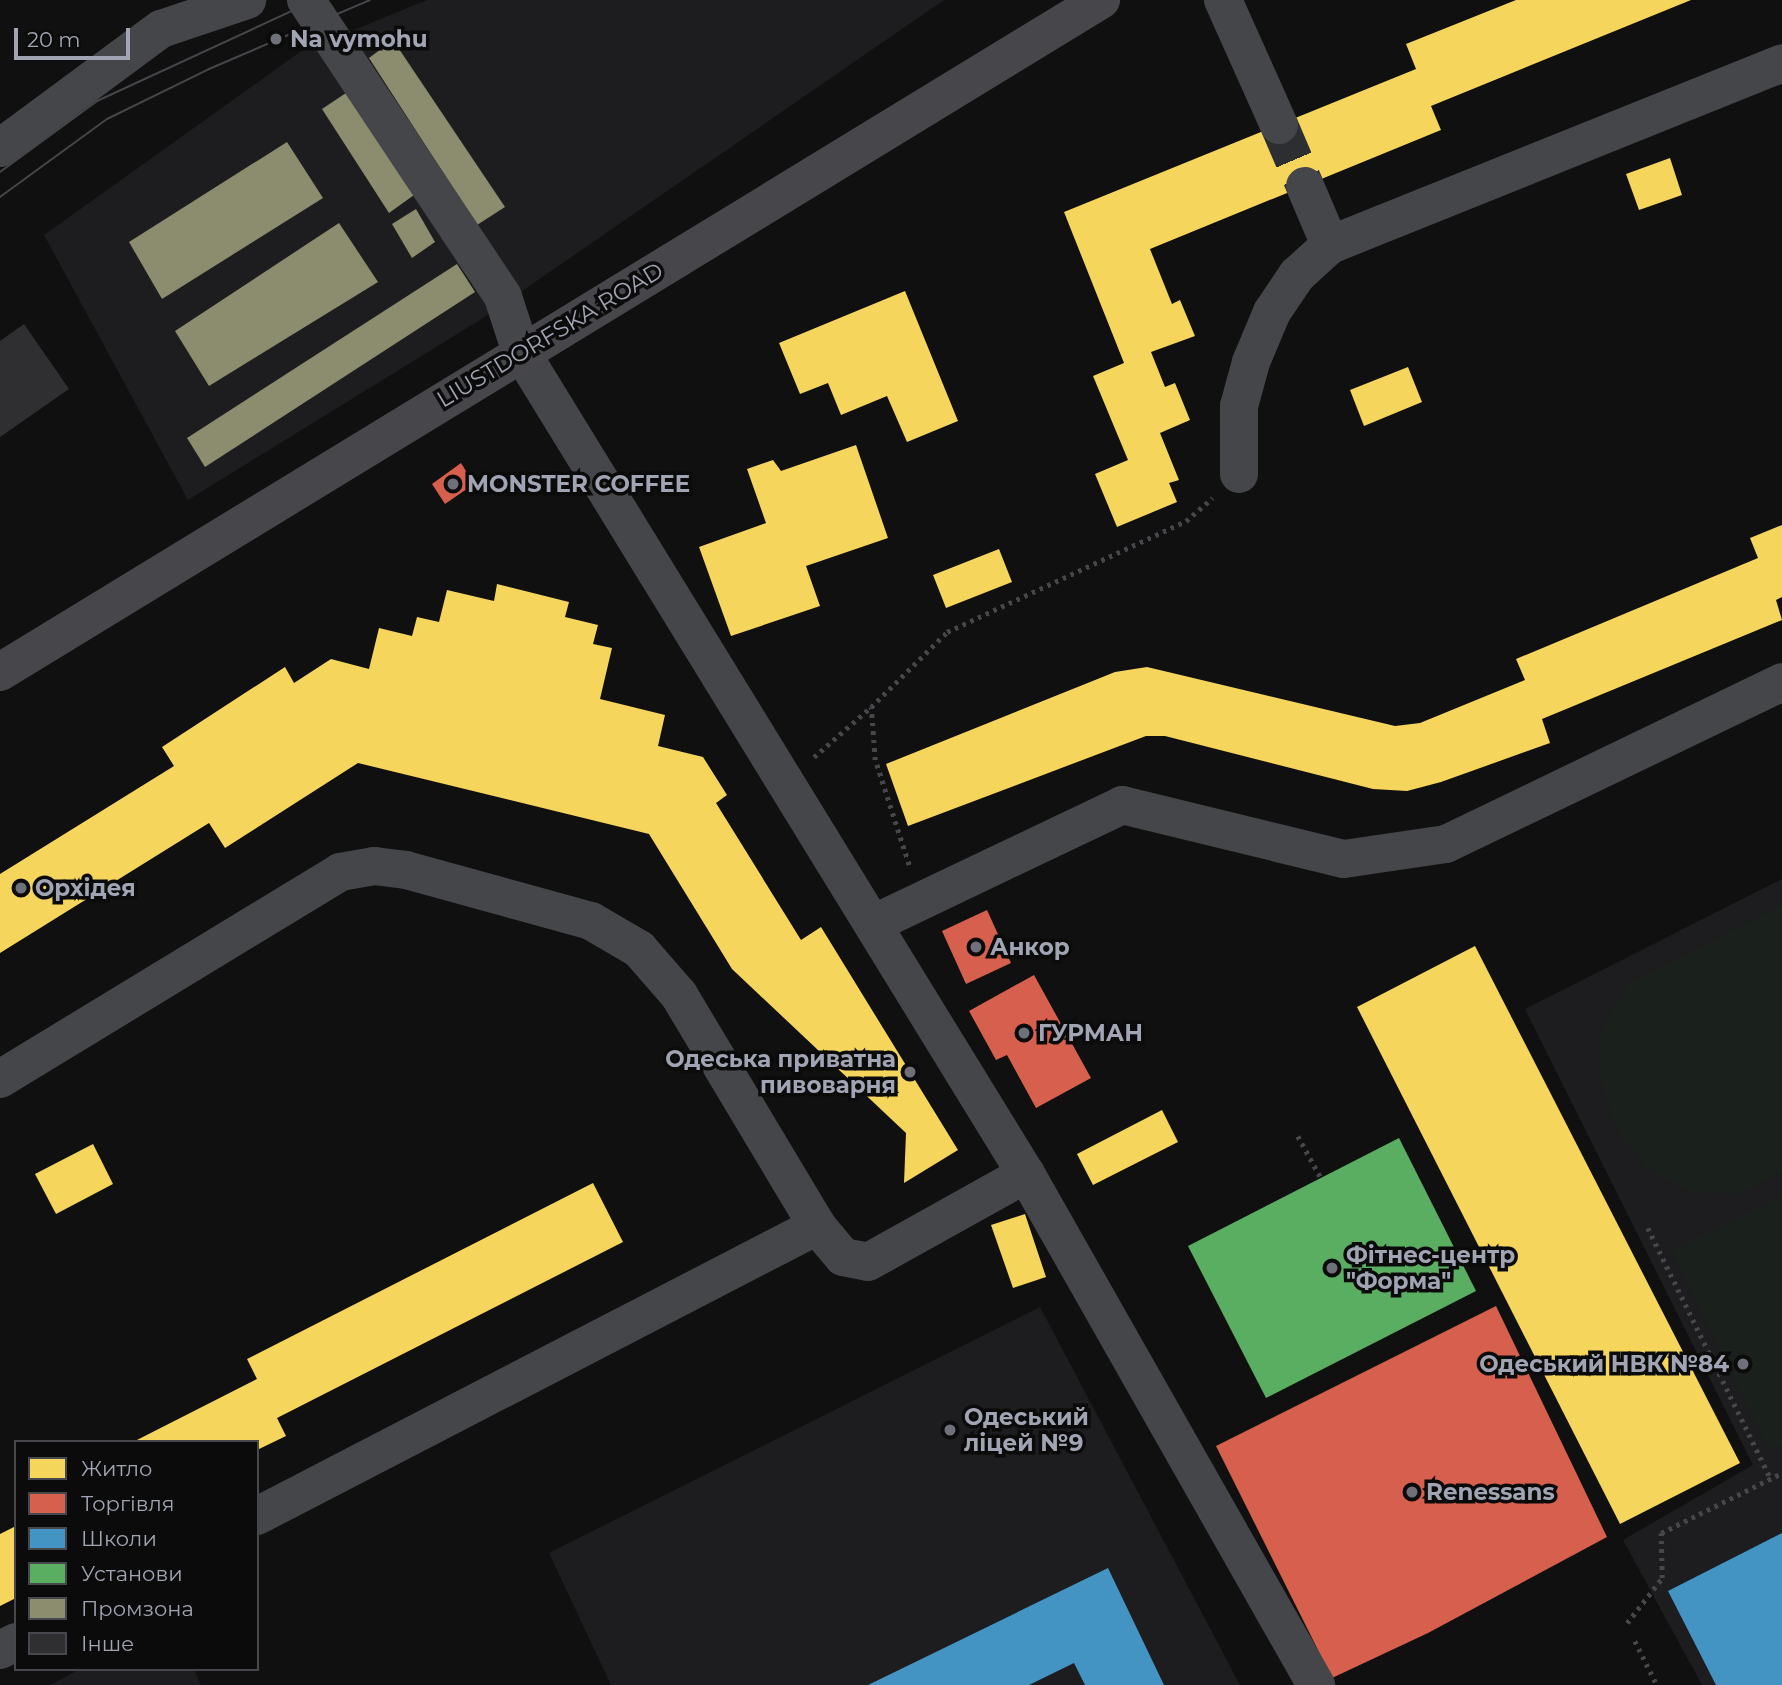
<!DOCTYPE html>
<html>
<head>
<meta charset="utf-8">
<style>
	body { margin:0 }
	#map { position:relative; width:1782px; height:1685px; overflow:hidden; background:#101011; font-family:Montserrat,sans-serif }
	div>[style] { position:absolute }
	.built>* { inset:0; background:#1d1d1f }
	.green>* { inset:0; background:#1a201b }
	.homes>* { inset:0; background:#f6d55c }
	.shops>* { inset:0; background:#d6604d }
	.schools>* { inset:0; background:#4393c3 }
	.public>* { inset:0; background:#5aae61 }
	.industry>* { inset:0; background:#8c8c6e }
	.building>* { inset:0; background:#2f2f31 }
	.minor-tunnel>* { height:38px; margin-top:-19px; transform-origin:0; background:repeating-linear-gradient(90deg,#2d2e31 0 38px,transparent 0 57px) }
	.path>* { height:4.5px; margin-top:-2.25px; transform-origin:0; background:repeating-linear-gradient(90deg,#46464b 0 3.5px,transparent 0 8.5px) }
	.minor>* { height:38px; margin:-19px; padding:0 19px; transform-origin:19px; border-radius:19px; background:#454649 }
	.major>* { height:38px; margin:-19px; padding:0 19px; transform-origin:19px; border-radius:19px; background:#47474b }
	.tram>* { height:2px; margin:-1px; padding:0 1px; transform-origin:1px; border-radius:1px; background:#454649 }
	.dots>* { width:19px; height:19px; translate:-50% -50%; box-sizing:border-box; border:4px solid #0b0b0c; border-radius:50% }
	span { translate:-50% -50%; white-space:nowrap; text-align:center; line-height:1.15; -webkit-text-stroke:7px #0b0b0c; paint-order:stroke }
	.poi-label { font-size:23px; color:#a1a4b2; font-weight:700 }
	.left { translate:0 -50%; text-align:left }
	.right { translate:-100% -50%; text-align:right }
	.street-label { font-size:23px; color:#a1a4b2 }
	.legend { position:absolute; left:14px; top:1440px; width:245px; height:231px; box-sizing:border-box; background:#0b0b0c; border:2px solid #47484e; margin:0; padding:9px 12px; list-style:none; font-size:21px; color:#a1a4b2 }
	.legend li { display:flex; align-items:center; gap:14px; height:35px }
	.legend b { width:35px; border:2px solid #47484e }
	.scale { position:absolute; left:14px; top:28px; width:116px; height:32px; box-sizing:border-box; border:4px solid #a1a4b2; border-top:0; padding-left:9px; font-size:21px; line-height:24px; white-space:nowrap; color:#a1a4b2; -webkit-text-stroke:5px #0b0b0c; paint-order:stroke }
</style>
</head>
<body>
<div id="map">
	<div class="built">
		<i style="clip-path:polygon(427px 0,944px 0,480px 320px,188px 500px,44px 235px,300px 52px)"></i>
		<i style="clip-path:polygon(1782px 879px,1782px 1685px,1702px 1685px,1623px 1540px,1753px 1465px,1525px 1009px)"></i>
		<i style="clip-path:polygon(1040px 1307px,1240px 1685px,611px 1685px,549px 1553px)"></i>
		<i style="clip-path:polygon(80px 1669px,194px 1669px,201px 1685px,50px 1685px)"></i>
	</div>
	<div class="green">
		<i style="clip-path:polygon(1782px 905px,1782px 1172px,1739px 1194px,1690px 1192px,1646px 1168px,1614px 1125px,1598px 1066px,1600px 1037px,1615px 1003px,1631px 982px)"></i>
		<i style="clip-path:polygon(1782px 1196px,1782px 1445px,1769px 1451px,1672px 1250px)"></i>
	</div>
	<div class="homes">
		<i style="clip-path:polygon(1516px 0,1691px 0,1431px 106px,1441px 130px,1150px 249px,1172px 304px,1180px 300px,1195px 336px,1151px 352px,1165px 387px,1175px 383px,1190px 420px,1160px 433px,1179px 480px,1169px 483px,1177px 502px,1117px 527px,1095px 474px,1128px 460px,1093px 376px,1124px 363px,1064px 212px,1416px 69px,1406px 44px)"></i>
		<i style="clip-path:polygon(1670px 158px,1682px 195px,1639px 210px,1626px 174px)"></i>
		<i style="clip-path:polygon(905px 291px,958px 421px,907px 442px,887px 396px,841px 415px,828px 383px,800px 394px,779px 343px)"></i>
		<i style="clip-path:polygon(1408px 367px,1422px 402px,1364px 426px,1350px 390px)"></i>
		<i style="clip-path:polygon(856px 445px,888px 538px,806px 566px,820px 606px,731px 636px,699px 547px,766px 523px,747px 469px,773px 460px,781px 471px)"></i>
		<i style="clip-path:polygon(1782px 525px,1782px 597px,1776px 600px,1782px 620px,1542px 719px,1550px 743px,1441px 782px,1407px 791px,1373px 789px,1165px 736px,1146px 736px,908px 826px,886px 764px,1115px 672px,1147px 667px,1395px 726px,1420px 723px,1525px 680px,1516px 659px,1758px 558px,1750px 538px)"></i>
		<i style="clip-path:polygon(999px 549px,1012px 582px,946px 608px,933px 575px)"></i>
		<i style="clip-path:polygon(497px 584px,569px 602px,565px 617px,598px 625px,593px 644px,612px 648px,600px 699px,665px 715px,658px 746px,703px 757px,727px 795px,716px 803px,801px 940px,821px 927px,958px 1150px,904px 1183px,906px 1133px,732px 969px,649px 834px,358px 763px,225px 848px,209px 823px,0 953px,0 874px,174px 766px,162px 747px,285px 667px,294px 683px,331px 659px,369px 669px,379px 628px,412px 636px,417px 617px,439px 622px,447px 590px,494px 601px)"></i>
		<i style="clip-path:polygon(1475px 946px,1740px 1463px,1620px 1524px,1357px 1007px)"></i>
		<i style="clip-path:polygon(1162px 1110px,1178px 1142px,1093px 1185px,1077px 1154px)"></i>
		<i style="clip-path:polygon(93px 1144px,113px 1184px,56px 1214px,35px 1174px)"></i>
		<i style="clip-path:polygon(593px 1183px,623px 1242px,277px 1418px,286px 1436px,257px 1450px,257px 1442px,133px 1442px,257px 1379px,247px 1359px)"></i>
		<i style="clip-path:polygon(1025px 1214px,1046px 1277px,1013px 1288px,991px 1225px)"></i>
		<i style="clip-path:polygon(16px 1526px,16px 1598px,0 1606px,0 1534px)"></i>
	</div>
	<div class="shops">
		<i style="clip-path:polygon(461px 463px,474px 484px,445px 504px,432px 484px)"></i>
		<i style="clip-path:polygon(987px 910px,1011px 963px,966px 984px,942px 931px)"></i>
		<i style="clip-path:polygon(1034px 975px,1091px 1078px,1036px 1108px,1007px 1055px,996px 1060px,969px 1011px)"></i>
		<i style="clip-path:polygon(1496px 1306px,1607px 1537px,1428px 1633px,1332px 1678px,1216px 1446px)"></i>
	</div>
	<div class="schools">
		<i style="clip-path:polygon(1782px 1533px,1782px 1685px,1716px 1685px,1668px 1591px)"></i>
		<i style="clip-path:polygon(1108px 1568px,1164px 1685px,1085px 1685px,1074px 1663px,1029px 1685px,868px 1685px)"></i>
	</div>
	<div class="public">
		<i style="clip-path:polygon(1399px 1138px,1476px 1291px,1266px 1398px,1188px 1246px)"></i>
	</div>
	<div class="industry">
		<i style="clip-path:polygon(393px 40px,505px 207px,477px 225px,369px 58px)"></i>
		<i style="clip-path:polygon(346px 93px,414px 195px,389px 213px,322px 109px)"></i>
		<i style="clip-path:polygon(287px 142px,323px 198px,162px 299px,129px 242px)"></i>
		<i style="clip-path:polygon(416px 209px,435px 242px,412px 258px,392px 224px)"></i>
		<i style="clip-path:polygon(339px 223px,378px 282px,209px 386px,175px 331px)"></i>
		<i style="clip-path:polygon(457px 264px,475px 292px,205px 467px,187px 438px)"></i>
	</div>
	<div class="building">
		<i style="clip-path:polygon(24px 324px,69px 389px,0 437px,0 341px)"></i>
	</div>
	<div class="minor-tunnel">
		<i style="left:1279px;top:125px;width:66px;rotate:66.9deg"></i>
	</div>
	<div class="path">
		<i style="left:814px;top:757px;width:76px;rotate:-41.3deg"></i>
		<i style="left:909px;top:865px;width:110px;rotate:-107.9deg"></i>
		<i style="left:875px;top:760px;width:53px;rotate:-94.3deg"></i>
		<i style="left:871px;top:707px;width:107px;rotate:-44.6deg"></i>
		<i style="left:947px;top:632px;width:264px;rotate:-24.9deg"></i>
		<i style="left:1186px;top:521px;width:35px;rotate:-41deg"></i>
		<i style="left:1298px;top:1136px;width:48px;rotate:61.3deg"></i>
		<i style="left:1648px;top:1228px;width:280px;rotate:63.9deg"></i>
		<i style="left:1627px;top:1623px;width:57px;rotate:-52.1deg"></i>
		<i style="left:1662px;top:1578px;width:45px;rotate:-91.3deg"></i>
		<i style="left:1661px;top:1533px;width:135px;rotate:-26.4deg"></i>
		<i style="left:1635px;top:1641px;width:49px;rotate:63.4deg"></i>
	</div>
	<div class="minor">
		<i style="left:306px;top:0;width:356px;rotate:56.4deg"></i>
		<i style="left:503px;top:297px;width:58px;rotate:71.9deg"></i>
		<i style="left:521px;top:352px;width:965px;rotate:58.44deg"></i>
		<i style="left:1026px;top:1174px;width:588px;rotate:60.42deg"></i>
		<i style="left:1223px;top:0;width:137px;rotate:65.9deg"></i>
		<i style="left:0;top:148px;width:200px;rotate:-36.5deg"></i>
		<i style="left:161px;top:29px;width:91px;rotate:-18.6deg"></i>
		<i style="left:1305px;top:186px;width:64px;rotate:67deg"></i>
		<i style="left:1330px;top:245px;width:487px;rotate:-21.9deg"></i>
		<i style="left:1239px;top:474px;width:68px;rotate:-90deg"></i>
		<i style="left:1239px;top:406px;width:46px;rotate:-74.7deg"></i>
		<i style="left:1251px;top:362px;width:54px;rotate:-67.2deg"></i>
		<i style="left:1272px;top:312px;width:45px;rotate:-56deg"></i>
		<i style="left:1297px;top:275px;width:45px;rotate:-42.3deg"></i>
		<i style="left:875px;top:923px;width:274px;rotate:-25.5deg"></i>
		<i style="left:1122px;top:805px;width:228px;rotate:13.7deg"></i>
		<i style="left:1344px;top:859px;width:103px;rotate:-8.4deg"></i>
		<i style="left:1446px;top:844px;width:373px;rotate:-25.7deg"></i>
		<i style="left:0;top:1079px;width:398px;rotate:-31.3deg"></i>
		<i style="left:340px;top:872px;width:35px;rotate:-10deg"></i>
		<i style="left:374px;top:866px;width:32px;rotate:7deg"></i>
		<i style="left:406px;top:870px;width:192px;rotate:15.4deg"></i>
		<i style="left:591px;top:921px;width:56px;rotate:30.3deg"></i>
		<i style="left:639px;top:949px;width:61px;rotate:49deg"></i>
		<i style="left:679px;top:995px;width:269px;rotate:59.1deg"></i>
		<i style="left:257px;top:1516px;width:631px;rotate:-27.38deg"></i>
		<i style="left:817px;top:1226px;width:40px;rotate:50deg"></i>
		<i style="left:843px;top:1257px;width:25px;rotate:11deg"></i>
		<i style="left:868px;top:1262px;width:181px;rotate:-29.1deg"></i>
		<i style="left:0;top:1650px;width:18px;rotate:-27deg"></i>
	</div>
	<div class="major">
		<i style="left:0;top:672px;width:1290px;rotate:-31.4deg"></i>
	</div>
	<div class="tram">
		<i style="left:0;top:172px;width:120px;rotate:-36.2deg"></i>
		<i style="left:97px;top:101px;width:241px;rotate:-24.8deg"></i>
		<i style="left:0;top:197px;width:132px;rotate:-36.1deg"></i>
		<i style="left:107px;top:119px;width:114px;rotate:-26.1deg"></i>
		<i style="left:209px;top:69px;width:175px;rotate:-23.2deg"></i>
	</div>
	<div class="dots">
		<i style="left:276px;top:39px;background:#6e707a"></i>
		<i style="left:453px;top:484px;background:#6e707a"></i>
		<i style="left:21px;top:888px;background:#6e707a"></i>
		<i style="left:976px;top:947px;background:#6e707a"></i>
		<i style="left:1024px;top:1033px;background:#6e707a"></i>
		<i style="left:910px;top:1072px;background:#6e707a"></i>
		<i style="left:1332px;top:1268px;background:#6e707a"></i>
		<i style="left:1743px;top:1364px;background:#6e707a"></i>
		<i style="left:950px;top:1430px;background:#6e707a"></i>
		<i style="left:1412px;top:1492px;background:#6e707a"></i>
	</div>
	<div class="poi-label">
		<span class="left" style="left:290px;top:39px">Na vymohu</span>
		<span class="left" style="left:467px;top:484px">MONSTER COFFEE</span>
		<span class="left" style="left:35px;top:888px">Орхідея</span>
		<span class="left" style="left:990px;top:947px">Анкор</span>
		<span class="left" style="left:1038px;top:1033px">ГУРМАН</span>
		<span class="right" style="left:896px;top:1072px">Одеська приватна<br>пивоварня</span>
		<span class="left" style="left:1346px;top:1268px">Фітнес-центр<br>"Форма"</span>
		<span class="right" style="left:1729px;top:1364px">Одеський НВК №84</span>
		<span class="left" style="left:964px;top:1430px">Одеський<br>ліцей №9</span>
		<span class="left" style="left:1426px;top:1492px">Renessans</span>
	</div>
	<div class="street-label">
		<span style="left:550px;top:335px;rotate:-31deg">LIUSTDORFSKA ROAD</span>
	</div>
	<ul class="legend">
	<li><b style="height:19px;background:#f6d55c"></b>Житло</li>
	<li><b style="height:19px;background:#d6604d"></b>Торгівля</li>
	<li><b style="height:19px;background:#4393c3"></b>Школи</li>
	<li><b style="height:19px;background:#5aae61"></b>Установи</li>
	<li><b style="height:19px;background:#8c8c6e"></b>Промзона</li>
	<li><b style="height:19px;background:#2f2f31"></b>Інше</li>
	</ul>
	<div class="scale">20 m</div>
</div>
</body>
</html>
